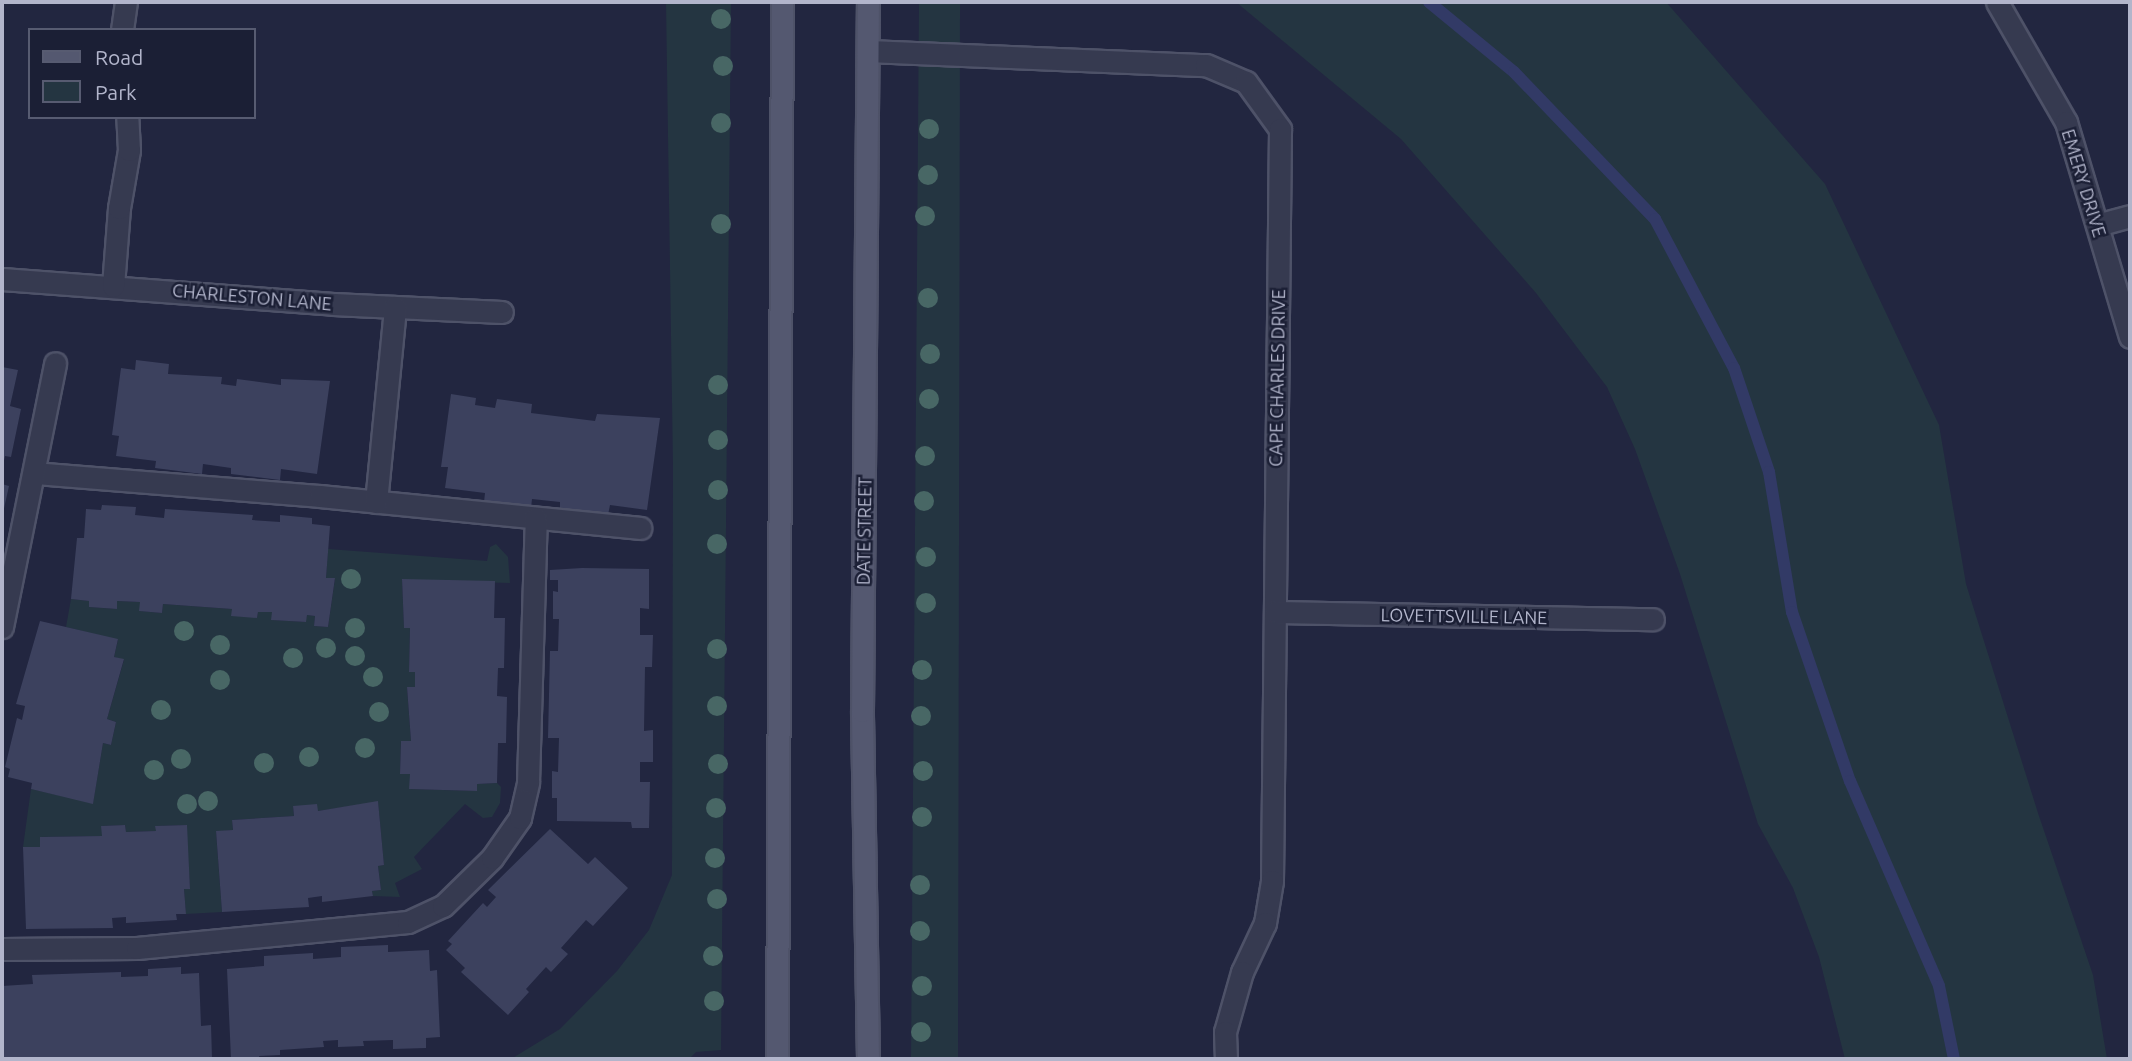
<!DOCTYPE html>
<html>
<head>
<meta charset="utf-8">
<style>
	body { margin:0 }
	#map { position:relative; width:2132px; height:1061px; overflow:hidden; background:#222640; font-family:Ubuntu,sans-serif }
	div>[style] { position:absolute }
	.green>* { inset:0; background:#243541 }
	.stream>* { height:12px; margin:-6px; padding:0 6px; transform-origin:6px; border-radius:6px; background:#323a66 }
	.building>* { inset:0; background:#3c415e }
	.roads { filter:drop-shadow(2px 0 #4e5268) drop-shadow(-2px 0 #4e5268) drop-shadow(0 2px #4e5268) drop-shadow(0 -2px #4e5268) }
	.minor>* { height:21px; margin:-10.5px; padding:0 10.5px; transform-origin:10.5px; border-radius:10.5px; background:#363a50 }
	.major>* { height:21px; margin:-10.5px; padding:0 10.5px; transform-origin:10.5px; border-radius:10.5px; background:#545870 }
	.trees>* { width:20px; height:20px; margin:-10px; border-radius:50%; background:#486765 }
	span { translate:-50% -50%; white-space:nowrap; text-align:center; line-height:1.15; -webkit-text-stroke:5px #1b1f35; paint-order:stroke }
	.street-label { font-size:18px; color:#b2b5cb }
	.frame { position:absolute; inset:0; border:4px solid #b2b5cb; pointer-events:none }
	.legend { position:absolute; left:28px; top:28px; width:228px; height:91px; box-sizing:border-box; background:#1b1f35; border:2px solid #575b71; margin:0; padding:9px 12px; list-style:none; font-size:21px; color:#b2b5cb }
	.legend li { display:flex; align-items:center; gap:14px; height:35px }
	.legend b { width:35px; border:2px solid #575b71 }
</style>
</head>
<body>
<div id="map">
	<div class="green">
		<i style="clip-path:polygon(666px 2px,731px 2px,721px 1050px,696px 1052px,689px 1059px,511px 1059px,560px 1029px,617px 971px,649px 930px,672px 875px,673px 467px)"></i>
		<i style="clip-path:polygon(919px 2px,960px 2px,958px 1059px,911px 1059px)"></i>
		<i style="clip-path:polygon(1236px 2px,1666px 2px,1825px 184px,1939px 425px,1966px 584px,2038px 813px,2093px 975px,2107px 1059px,1845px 1059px,1819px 957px,1793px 888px,1758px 824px,1680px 574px,1635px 449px,1607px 387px,1536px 293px,1401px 139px)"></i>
		<i style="clip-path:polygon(496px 544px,508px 557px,510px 583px,402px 580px,404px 627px,410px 628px,409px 671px,415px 672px,415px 687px,407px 688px,411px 741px,401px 741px,400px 774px,410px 774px,410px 789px,476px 791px,477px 784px,497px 783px,501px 787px,500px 803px,492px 817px,483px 818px,465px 804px,414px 857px,422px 869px,395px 883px,400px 897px,373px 896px,372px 891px,381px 890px,378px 866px,384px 865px,378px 802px,318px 811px,293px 807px,294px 816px,232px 820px,233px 830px,216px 832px,222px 912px,186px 914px,184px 889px,190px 888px,186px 825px,156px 826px,156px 831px,126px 832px,125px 825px,102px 826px,102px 836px,40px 837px,40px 847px,23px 847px,31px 789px,93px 803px,103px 743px,111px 745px,116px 722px,107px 719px,124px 660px,114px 657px,118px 640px,66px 627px,71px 599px,89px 601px,89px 607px,116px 609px,117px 601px,140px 602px,140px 611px,162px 613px,163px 604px,232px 609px,257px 618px,258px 612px,272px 612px,272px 620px,305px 622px,307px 615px,315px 616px,314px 626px,328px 627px,335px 579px,326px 578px,328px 549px,487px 561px,490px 547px)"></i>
	</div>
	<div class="stream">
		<i style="left:1429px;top:2px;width:110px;rotate:39.5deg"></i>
		<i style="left:1514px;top:72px;width:204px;rotate:46.2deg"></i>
		<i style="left:1655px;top:219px;width:169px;rotate:62.1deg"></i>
		<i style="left:1734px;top:368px;width:110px;rotate:71.4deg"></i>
		<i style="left:1769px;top:472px;width:142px;rotate:80.7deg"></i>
		<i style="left:1792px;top:612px;width:179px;rotate:71.1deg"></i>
		<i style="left:1850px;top:781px;width:223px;rotate:66.5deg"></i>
		<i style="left:1939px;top:986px;width:75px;rotate:78.4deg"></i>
	</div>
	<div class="building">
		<i style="clip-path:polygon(136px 360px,169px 364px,168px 374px,222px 377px,221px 384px,236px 386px,237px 379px,281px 385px,281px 379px,330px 381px,317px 474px,281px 469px,280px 480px,231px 474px,231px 468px,203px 464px,202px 474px,155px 468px,156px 461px,116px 456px,119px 436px,112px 435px,121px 368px,135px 370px)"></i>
		<i style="clip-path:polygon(2px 367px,18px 370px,10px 406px,21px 409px,11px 457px,5px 456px,3px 465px)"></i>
		<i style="clip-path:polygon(451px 394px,476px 398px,475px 405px,495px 408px,497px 399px,532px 404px,531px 413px,595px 421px,597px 414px,660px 418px,647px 510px,610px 505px,608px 515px,560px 509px,560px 502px,532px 499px,531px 508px,484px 502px,485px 493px,445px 488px,448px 467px,441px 467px)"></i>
		<i style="clip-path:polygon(2px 484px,9px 486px,3px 513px,2px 513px)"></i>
		<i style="clip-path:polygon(102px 505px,136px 507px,135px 515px,164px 518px,165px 509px,253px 515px,252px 520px,280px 522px,280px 515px,312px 518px,312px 524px,330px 526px,326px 578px,335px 578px,328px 627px,314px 626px,315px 616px,307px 615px,306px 622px,271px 620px,272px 612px,258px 612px,257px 618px,231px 616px,232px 609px,163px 604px,162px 613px,139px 611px,140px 602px,117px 601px,117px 609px,89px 607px,89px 601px,71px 599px,77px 538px,84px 538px,86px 509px,101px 510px)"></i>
		<i style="clip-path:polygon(582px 568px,649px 569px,649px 609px,640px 608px,640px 635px,653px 635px,652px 667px,645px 667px,644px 731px,653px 730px,653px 762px,640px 762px,640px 782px,650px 782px,649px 828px,632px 828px,631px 822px,557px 821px,557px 798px,552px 798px,552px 771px,558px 772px,559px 738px,548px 738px,550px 651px,558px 651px,559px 619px,553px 619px,553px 591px,558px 592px,558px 580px,550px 580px,550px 570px)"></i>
		<i style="clip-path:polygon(402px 579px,495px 581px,494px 618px,505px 618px,504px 668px,498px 668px,497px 696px,507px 697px,506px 743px,498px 743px,497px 783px,477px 784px,477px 791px,409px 789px,410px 774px,400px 774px,401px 741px,411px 741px,407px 687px,415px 687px,415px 672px,409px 672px,410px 628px,404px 628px)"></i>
		<i style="clip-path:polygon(40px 621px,118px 639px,114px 657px,124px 659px,107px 719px,116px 722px,111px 745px,103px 743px,93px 804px,31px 789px,32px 783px,8px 777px,10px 769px,5px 767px,17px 718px,22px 720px,25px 706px,16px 704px)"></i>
		<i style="clip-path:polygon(378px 801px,384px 865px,378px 866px,381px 890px,372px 891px,373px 896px,322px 902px,322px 896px,308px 898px,309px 907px,222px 912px,216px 831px,233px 830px,232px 820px,294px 816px,293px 806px,317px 804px,318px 811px)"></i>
		<i style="clip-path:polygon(125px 825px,126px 832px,156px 831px,155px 826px,187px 825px,190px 889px,184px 889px,186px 914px,176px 914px,177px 920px,126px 923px,126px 917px,112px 918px,113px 928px,26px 929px,23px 847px,40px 847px,40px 837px,102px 836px,101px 826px)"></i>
		<i style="clip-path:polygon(550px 829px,588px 864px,595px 857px,628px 888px,593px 926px,586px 920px,561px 948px,568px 954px,551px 972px,546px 967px,526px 989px,529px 992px,508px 1015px,461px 972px,465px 968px,446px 950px,452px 944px,448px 941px,483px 903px,487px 907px,496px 897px,488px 890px)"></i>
		<i style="clip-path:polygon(388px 945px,388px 952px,429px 950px,430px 971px,437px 970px,440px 1037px,426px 1038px,426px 1048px,393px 1049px,393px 1040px,363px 1041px,364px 1046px,338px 1047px,338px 1040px,323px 1041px,324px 1047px,280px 1050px,280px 1055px,259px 1056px,260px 1059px,231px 1059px,227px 969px,264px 966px,264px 956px,313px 953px,313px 959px,341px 957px,341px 947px)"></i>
		<i style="clip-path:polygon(181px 967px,181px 974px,199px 973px,201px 1026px,211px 1025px,212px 1058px,2px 1059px,2px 986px,33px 984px,32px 975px,121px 972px,121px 977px,148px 976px,148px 969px)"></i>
	</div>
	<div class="roads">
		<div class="minor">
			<i style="left:1997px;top:2px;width:138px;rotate:60.1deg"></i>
			<i style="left:2066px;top:122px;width:224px;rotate:73.4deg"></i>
			<i style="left:122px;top:30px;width:28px;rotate:-82deg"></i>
			<i style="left:868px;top:51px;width:338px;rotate:2.4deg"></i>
			<i style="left:1206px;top:65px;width:43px;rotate:23deg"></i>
			<i style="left:1246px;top:82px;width:58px;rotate:54.1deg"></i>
			<i style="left:1280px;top:129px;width:752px;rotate:90.61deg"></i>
			<i style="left:1272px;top:881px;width:43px;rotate:99.5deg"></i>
			<i style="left:1265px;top:923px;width:54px;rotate:115.1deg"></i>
			<i style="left:1242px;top:972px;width:62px;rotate:105.8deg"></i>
			<i style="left:1225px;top:1032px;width:27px;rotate:88deg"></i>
			<i style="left:2097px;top:225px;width:34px;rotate:-15deg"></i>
			<i style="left:2px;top:279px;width:332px;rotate:4.3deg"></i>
			<i style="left:333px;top:304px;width:169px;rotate:2.7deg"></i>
			<i style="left:113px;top:286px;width:78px;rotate:-85.6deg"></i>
			<i style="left:119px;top:208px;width:59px;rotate:-80.2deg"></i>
			<i style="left:129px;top:150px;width:33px;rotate:-93deg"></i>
			<i style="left:34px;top:473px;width:287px;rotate:4.6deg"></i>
			<i style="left:320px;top:496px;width:322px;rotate:5.7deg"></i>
			<i style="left:376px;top:502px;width:196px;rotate:-84.4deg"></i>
			<i style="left:1275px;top:612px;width:378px;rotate:1.1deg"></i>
			<i style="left:2px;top:627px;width:269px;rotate:-78.6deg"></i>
			<i style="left:2px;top:949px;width:135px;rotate:-0.4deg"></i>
			<i style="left:137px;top:948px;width:272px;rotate:-5.5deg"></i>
			<i style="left:408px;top:922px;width:38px;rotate:-25deg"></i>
			<i style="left:443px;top:906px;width:69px;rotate:-44.4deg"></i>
			<i style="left:492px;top:858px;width:49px;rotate:-55deg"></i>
			<i style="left:520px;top:818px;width:37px;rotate:-77deg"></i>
			<i style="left:528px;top:782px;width:264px;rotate:-88.3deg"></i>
		</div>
		<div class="major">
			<i style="left:777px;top:1059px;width:1057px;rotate:-89.73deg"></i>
			<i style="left:868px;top:1059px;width:348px;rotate:-91deg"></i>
			<i style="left:862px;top:711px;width:709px;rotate:-89.52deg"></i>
		</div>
	</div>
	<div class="trees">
		<i style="left:721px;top:19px"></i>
		<i style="left:723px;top:66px"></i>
		<i style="left:721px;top:123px"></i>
		<i style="left:929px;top:129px"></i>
		<i style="left:928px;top:175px"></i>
		<i style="left:925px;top:216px"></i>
		<i style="left:721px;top:224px"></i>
		<i style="left:928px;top:298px"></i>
		<i style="left:930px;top:354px"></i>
		<i style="left:718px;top:385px"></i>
		<i style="left:929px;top:399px"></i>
		<i style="left:718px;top:440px"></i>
		<i style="left:925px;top:456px"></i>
		<i style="left:718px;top:490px"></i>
		<i style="left:924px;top:501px"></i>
		<i style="left:717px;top:544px"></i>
		<i style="left:926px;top:557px"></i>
		<i style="left:351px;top:579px"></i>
		<i style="left:926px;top:603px"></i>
		<i style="left:355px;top:628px"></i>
		<i style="left:184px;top:631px"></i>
		<i style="left:220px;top:645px"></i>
		<i style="left:326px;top:648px"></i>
		<i style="left:717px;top:649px"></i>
		<i style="left:355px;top:656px"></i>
		<i style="left:293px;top:658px"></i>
		<i style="left:922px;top:670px"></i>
		<i style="left:373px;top:677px"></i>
		<i style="left:220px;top:680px"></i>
		<i style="left:717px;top:706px"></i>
		<i style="left:161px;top:710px"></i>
		<i style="left:379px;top:712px"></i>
		<i style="left:921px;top:716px"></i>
		<i style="left:365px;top:748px"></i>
		<i style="left:309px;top:757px"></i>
		<i style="left:181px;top:759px"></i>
		<i style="left:264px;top:763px"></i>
		<i style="left:718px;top:764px"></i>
		<i style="left:154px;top:770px"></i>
		<i style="left:923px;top:771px"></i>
		<i style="left:208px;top:801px"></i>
		<i style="left:187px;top:804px"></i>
		<i style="left:716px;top:808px"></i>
		<i style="left:922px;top:817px"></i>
		<i style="left:715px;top:858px"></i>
		<i style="left:920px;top:885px"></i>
		<i style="left:717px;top:899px"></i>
		<i style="left:920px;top:931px"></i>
		<i style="left:713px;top:956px"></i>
		<i style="left:922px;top:986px"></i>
		<i style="left:714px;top:1001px"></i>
		<i style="left:921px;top:1032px"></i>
	</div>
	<div class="street-label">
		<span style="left:2084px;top:183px;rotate:73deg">EMERY DRIVE</span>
		<span style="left:252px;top:297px;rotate:5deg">CHARLESTON LANE</span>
		<span style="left:1277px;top:378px;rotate:-89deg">CAPE CHARLES DRIVE</span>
		<span style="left:864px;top:531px;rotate:-89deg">DATE STREET</span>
		<span style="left:1464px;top:616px;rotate:1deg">LOVETTSVILLE LANE</span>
	</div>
	<div class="frame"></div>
	<ul class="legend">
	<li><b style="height:9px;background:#545870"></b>Road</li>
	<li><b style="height:19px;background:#243541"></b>Park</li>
	</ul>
</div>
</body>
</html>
